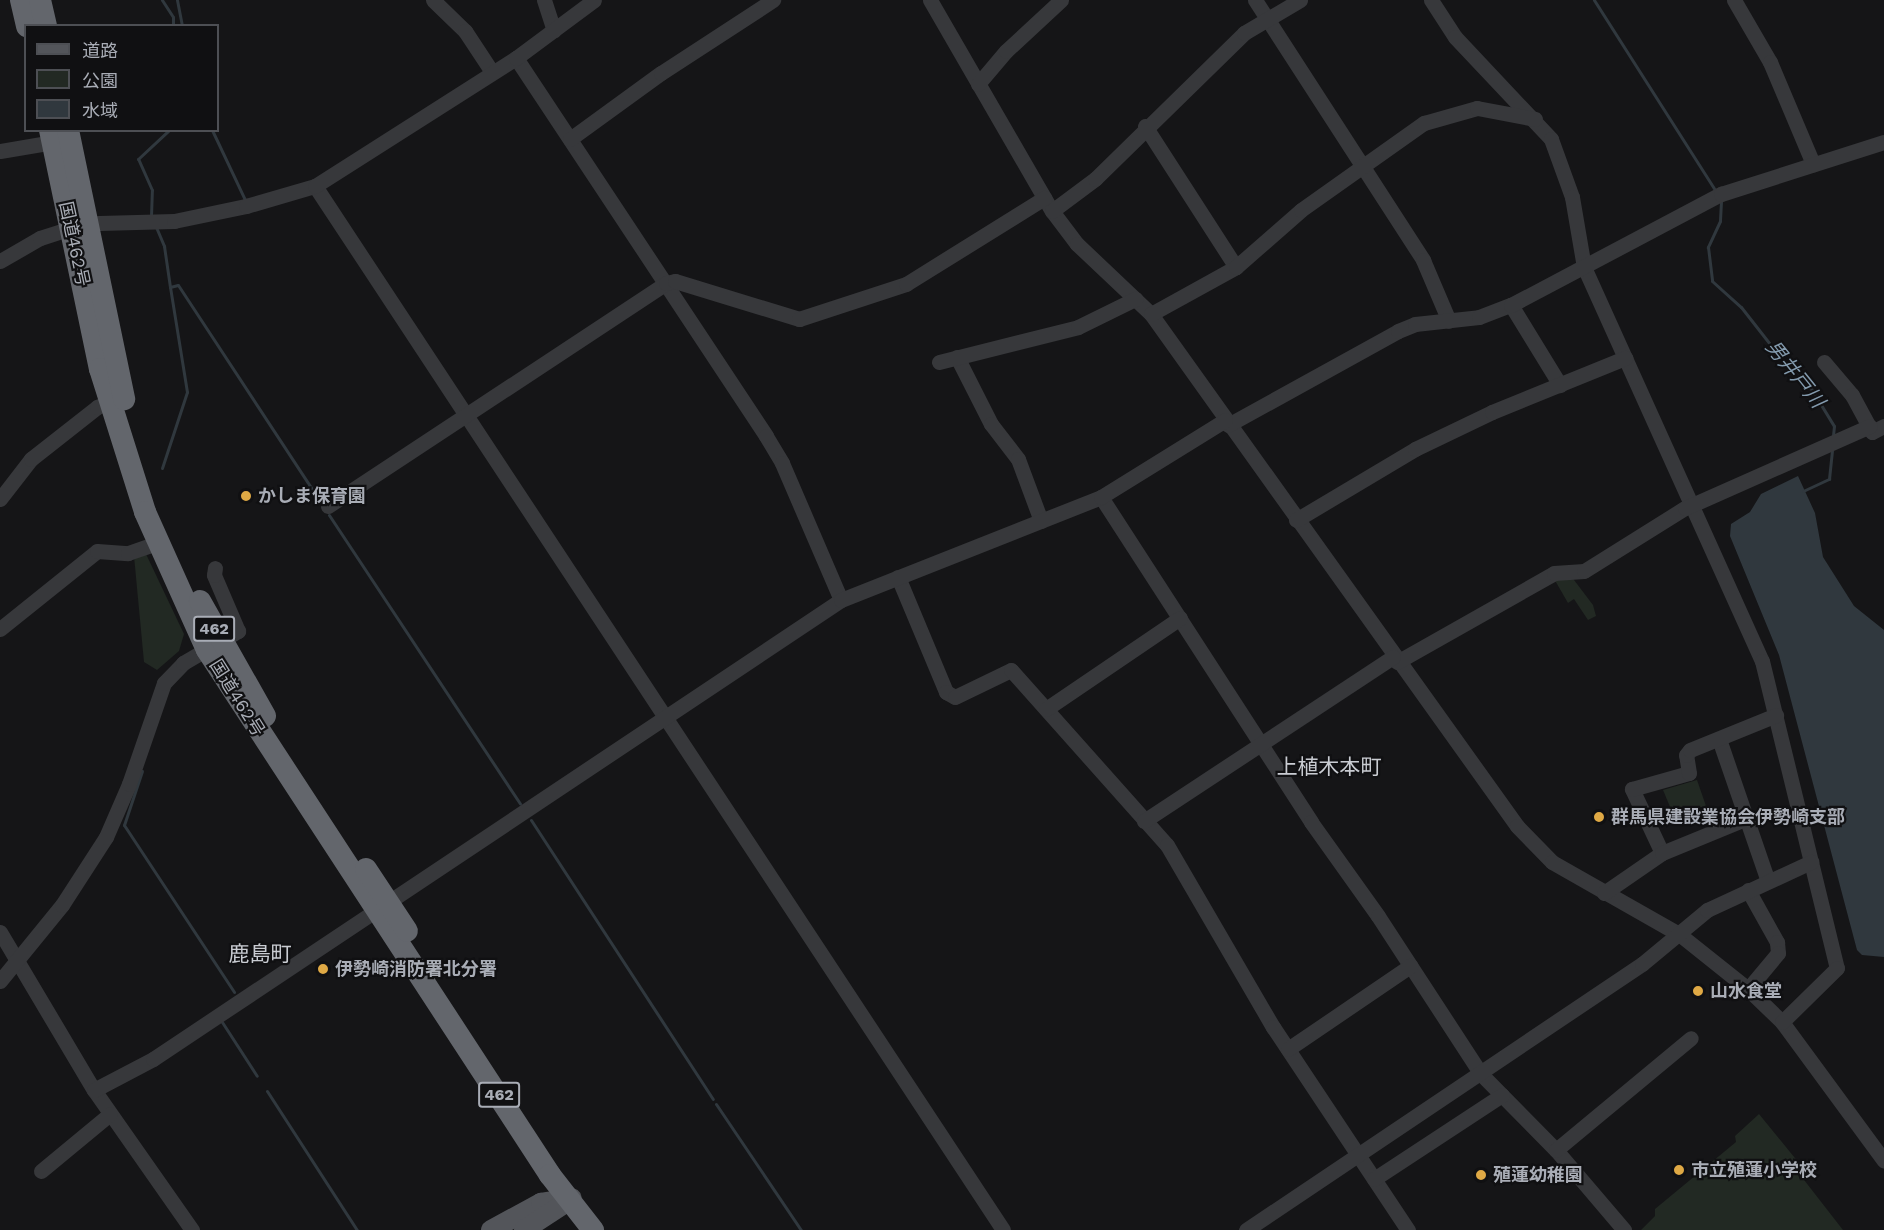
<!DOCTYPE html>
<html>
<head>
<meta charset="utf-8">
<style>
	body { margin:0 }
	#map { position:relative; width:1884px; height:1230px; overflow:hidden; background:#151517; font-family:"Work Sans","Noto Sans JP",sans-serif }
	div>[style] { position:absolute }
	.green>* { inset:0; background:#222923 }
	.water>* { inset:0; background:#30383e }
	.stream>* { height:3px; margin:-1.5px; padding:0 1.5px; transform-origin:1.5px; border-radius:1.5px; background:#30383e }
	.minor>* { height:15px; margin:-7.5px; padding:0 7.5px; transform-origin:7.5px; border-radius:7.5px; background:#37383b }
	.major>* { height:20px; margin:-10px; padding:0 10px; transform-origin:10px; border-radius:10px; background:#53555a }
	.highway>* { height:22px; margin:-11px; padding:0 11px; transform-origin:11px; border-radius:11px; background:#63666c }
	.dots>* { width:16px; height:16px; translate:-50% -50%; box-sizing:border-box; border:3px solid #101012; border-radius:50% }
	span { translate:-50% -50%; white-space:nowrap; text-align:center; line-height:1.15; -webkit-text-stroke:4.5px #101012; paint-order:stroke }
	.shield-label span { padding:2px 4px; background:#101012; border:2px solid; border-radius:4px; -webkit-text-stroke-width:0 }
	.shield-label { font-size:16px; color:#a9adb6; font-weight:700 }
	.street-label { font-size:18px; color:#a9adb6 }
	.poi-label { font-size:18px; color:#a9adb6; font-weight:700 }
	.left { translate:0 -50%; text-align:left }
	.water-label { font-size:20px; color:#839aad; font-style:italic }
	.quarter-label { font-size:21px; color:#c9ccd2 }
	.legend { position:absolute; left:24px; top:24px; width:195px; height:108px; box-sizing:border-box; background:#101012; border:2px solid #4d4f54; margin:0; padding:8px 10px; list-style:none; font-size:18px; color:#a9adb6 }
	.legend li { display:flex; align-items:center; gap:12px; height:30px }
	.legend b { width:30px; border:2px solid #4d4f54 }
</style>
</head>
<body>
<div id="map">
	<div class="green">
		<i style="clip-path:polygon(146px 554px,184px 634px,179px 651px,157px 670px,144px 662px,134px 556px)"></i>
		<i style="clip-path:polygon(1571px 576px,1593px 605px,1596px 616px,1588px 620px,1574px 599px,1568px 603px,1553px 577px)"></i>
		<i style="clip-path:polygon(1697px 780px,1706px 806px,1673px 814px,1663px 790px)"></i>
		<i style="clip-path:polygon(1759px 1114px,1799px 1163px,1794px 1167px,1843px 1230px,1641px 1230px,1655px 1216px,1655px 1209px,1736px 1142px,1735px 1136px)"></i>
	</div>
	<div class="water">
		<i style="clip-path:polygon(1798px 476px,1815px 513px,1823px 557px,1854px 606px,1884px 630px,1884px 957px,1862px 955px,1857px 950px,1779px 655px,1730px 536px,1731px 524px,1750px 512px,1761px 494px)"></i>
	</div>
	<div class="stream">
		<i style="left:162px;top:0;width:20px;rotate:57deg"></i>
		<i style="left:173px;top:17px;width:9px;rotate:90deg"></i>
		<i style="left:177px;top:0;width:26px;rotate:79deg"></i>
		<i style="left:1594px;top:0;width:225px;rotate:57.5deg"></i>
		<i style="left:212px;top:130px;width:80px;rotate:64.7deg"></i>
		<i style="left:1721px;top:201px;width:20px;rotate:93deg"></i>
		<i style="left:1720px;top:221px;width:29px;rotate:115deg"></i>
		<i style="left:1708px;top:247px;width:34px;rotate:83deg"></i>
		<i style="left:1712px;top:281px;width:39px;rotate:42deg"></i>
		<i style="left:1741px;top:307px;width:70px;rotate:52deg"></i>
		<i style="left:1784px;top:362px;width:40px;rotate:45deg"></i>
		<i style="left:1812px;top:390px;width:42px;rotate:58.6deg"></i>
		<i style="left:1834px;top:426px;width:10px;rotate:96deg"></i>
		<i style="left:151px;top:216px;width:26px;rotate:-88deg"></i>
		<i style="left:152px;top:190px;width:34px;rotate:-114deg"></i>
		<i style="left:138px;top:159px;width:42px;rotate:-43.1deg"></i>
		<i style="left:156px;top:227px;width:21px;rotate:67deg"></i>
		<i style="left:164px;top:246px;width:41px;rotate:81.7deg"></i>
		<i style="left:170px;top:287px;width:8px;rotate:-14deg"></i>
		<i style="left:178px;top:285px;width:257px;rotate:56.7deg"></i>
		<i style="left:162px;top:468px;width:80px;rotate:-71.8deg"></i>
		<i style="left:187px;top:392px;width:106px;rotate:-99.2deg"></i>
		<i style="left:1803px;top:491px;width:29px;rotate:-25deg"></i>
		<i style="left:1829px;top:479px;width:31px;rotate:-84deg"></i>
		<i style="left:329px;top:515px;width:346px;rotate:56.5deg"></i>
		<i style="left:142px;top:771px;width:57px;rotate:108.4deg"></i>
		<i style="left:124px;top:825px;width:200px;rotate:56.6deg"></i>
		<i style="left:531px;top:820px;width:333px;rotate:56.9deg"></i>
		<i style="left:222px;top:1022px;width:64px;rotate:57.1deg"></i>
		<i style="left:267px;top:1091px;width:166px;rotate:57.1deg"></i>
		<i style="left:716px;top:1104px;width:152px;rotate:56deg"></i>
	</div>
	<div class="minor">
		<i style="left:433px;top:0;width:45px;rotate:44.1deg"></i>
		<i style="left:465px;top:31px;width:49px;rotate:56.6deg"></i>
		<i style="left:544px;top:0;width:32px;rotate:72deg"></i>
		<i style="left:930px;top:0;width:244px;rotate:60deg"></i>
		<i style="left:1052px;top:211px;width:41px;rotate:52.9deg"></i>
		<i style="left:1077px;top:244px;width:102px;rotate:43.4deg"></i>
		<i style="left:1151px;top:314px;width:629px;rotate:54.44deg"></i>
		<i style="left:1517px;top:826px;width:50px;rotate:45.8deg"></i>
		<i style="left:1552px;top:862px;width:146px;rotate:29.6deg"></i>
		<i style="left:1679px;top:934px;width:88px;rotate:38.6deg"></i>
		<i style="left:1748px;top:989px;width:47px;rotate:44.1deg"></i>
		<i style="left:1782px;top:1022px;width:172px;rotate:53.7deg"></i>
		<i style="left:1255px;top:0;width:310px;rotate:57.1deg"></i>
		<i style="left:1423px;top:260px;width:66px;rotate:66.9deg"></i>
		<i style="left:1431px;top:0;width:44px;rotate:57deg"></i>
		<i style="left:1455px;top:37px;width:140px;rotate:46.7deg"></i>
		<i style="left:1551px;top:139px;width:62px;rotate:70.1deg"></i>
		<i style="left:1572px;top:197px;width:71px;rotate:80.3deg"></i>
		<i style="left:1584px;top:267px;width:432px;rotate:65.7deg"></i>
		<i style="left:1762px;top:661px;width:316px;rotate:76.3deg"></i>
		<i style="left:1837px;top:968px;width:77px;rotate:135.5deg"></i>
		<i style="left:1734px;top:0;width:72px;rotate:59.9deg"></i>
		<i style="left:1770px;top:62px;width:111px;rotate:67.1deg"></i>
		<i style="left:516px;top:58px;width:453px;rotate:56.5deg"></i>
		<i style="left:766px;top:436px;width:31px;rotate:59deg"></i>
		<i style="left:782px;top:463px;width:149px;rotate:66.7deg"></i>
		<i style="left:978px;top:84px;width:43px;rotate:-49.7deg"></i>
		<i style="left:1006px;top:51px;width:75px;rotate:-42.8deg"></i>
		<i style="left:1145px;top:126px;width:168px;rotate:57.2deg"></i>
		<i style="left:570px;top:139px;width:112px;rotate:-36deg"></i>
		<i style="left:661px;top:73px;width:134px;rotate:-33.1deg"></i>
		<i style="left:0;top:151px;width:54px;rotate:-9.6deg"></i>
		<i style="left:315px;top:186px;width:1250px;rotate:56.61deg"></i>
		<i style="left:1052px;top:211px;width:54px;rotate:-36.7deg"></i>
		<i style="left:1095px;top:179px;width:209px;rotate:-44.4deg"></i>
		<i style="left:1244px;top:33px;width:65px;rotate:-30.5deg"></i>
		<i style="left:0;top:261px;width:46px;rotate:-29.9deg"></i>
		<i style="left:40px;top:238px;width:33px;rotate:-18deg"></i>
		<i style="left:71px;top:228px;width:28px;rotate:-10deg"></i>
		<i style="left:99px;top:223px;width:75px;rotate:-1.5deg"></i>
		<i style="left:174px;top:221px;width:74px;rotate:-11.8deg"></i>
		<i style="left:246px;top:206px;width:72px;rotate:-16.2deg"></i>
		<i style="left:315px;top:186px;width:238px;rotate:-32.5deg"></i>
		<i style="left:516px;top:58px;width:97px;rotate:-36.6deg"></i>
		<i style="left:1511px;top:305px;width:94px;rotate:58.5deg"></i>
		<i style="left:1151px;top:314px;width:97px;rotate:-28.9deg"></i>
		<i style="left:1236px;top:267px;width:86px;rotate:-41.2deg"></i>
		<i style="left:1301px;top:210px;width:151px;rotate:-35.3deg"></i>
		<i style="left:1424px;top:123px;width:55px;rotate:-15.8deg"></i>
		<i style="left:1477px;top:108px;width:59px;rotate:10.7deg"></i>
		<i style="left:957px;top:357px;width:75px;rotate:63.1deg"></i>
		<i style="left:991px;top:424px;width:44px;rotate:52.4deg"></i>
		<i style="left:1018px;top:459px;width:66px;rotate:69.6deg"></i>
		<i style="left:939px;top:362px;width:143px;rotate:-14.1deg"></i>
		<i style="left:1078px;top:327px;width:64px;rotate:-26.2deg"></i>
		<i style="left:1824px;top:362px;width:43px;rotate:49.7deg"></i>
		<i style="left:1852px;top:395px;width:42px;rotate:61.6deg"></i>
		<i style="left:1872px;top:432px;width:13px;rotate:-27deg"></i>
		<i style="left:1228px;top:425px;width:194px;rotate:-28.9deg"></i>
		<i style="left:1398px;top:331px;width:18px;rotate:-22deg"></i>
		<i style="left:1415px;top:324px;width:64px;rotate:-6.2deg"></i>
		<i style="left:1479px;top:317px;width:34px;rotate:-21deg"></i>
		<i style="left:1511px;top:305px;width:238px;rotate:-27.9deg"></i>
		<i style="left:1721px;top:194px;width:171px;rotate:-17.7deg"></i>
		<i style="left:1101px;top:497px;width:387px;rotate:57.1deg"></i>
		<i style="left:1311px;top:822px;width:115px;rotate:54.5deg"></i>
		<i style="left:1378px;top:916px;width:189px;rotate:56.9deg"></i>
		<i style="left:1481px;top:1074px;width:107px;rotate:45.4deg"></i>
		<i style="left:1556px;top:1150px;width:105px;rotate:49.6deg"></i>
		<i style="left:0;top:499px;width:51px;rotate:-52.2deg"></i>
		<i style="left:31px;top:459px;width:84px;rotate:-38.2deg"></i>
		<i style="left:97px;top:407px;width:15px;rotate:-23deg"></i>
		<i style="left:328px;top:506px;width:405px;rotate:-33.4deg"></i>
		<i style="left:666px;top:283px;width:9px;rotate:-13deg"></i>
		<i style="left:675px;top:281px;width:130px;rotate:17deg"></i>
		<i style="left:799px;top:319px;width:113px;rotate:-18.1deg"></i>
		<i style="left:906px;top:284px;width:163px;rotate:-31.9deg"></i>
		<i style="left:1296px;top:520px;width:139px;rotate:-30.8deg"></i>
		<i style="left:1415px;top:449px;width:85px;rotate:-25.7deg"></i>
		<i style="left:1492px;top:412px;width:144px;rotate:-22.1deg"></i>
		<i style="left:898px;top:577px;width:125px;rotate:67.3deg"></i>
		<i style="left:946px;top:692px;width:10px;rotate:29deg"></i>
		<i style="left:955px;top:697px;width:62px;rotate:-25.7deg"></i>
		<i style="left:1011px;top:670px;width:234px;rotate:48.3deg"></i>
		<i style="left:1167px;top:845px;width:211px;rotate:59.8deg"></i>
		<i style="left:1273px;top:1027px;width:244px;rotate:56.4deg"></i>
		<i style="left:0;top:629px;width:124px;rotate:-38.8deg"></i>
		<i style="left:97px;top:551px;width:31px;rotate:4deg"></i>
		<i style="left:128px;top:553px;width:31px;rotate:-19deg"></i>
		<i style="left:1397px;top:662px;width:180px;rotate:-29.5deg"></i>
		<i style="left:1554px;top:573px;width:30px;rotate:-4deg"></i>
		<i style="left:1584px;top:571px;width:119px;rotate:-32deg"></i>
		<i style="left:1685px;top:508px;width:202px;rotate:-23.9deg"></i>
		<i style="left:1046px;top:709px;width:162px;rotate:-34.2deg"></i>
		<i style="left:1719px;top:739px;width:150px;rotate:71deg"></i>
		<i style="left:1144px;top:821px;width:298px;rotate:-33.4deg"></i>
		<i style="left:1662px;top:853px;width:71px;rotate:-115.1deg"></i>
		<i style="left:1632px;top:789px;width:59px;rotate:-15.7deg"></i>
		<i style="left:1689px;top:773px;width:18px;rotate:-99deg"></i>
		<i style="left:1686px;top:755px;width:6px;rotate:-51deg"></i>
		<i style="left:1690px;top:750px;width:93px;rotate:-22.1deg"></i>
		<i style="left:1748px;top:890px;width:60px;rotate:60.9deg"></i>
		<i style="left:1777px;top:942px;width:11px;rotate:85deg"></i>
		<i style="left:1778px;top:953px;width:47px;rotate:129.8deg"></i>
		<i style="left:1604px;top:893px;width:70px;rotate:-34.6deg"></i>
		<i style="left:1662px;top:853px;width:90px;rotate:-22.3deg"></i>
		<i style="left:0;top:932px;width:184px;rotate:59.3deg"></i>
		<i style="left:94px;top:1090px;width:171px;rotate:55deg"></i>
		<i style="left:0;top:981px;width:98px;rotate:-50.8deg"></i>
		<i style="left:62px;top:905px;width:81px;rotate:-57.1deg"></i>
		<i style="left:106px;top:837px;width:58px;rotate:-66.5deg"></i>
		<i style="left:129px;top:784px;width:107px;rotate:-70.9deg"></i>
		<i style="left:164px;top:683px;width:28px;rotate:-46deg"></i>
		<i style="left:183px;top:663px;width:64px;rotate:-30.2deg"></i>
		<i style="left:238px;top:631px;width:61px;rotate:-113.2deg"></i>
		<i style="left:214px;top:575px;width:7px;rotate:-82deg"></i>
		<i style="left:1288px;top:1049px;width:148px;rotate:-34.2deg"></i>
		<i style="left:94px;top:1090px;width:67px;rotate:-27.7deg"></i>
		<i style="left:153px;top:1059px;width:827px;rotate:-33.71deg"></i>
		<i style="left:841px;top:600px;width:280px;rotate:-21.6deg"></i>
		<i style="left:1101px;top:497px;width:146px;rotate:-31.8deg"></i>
		<i style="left:1556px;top:1150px;width:175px;rotate:-39.7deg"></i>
		<i style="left:41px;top:1171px;width:89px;rotate:-39.6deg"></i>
		<i style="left:1374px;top:1179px;width:153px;rotate:-33.3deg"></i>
		<i style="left:1246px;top:1230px;width:477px;rotate:-33.9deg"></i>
		<i style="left:1642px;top:964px;width:85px;rotate:-39.7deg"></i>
		<i style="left:1707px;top:910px;width:115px;rotate:-24.8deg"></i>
	</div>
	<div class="major">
		<i style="left:491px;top:1230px;width:57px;rotate:-28.4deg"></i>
		<i style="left:541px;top:1203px;width:31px;rotate:-9deg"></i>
		<i style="left:524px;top:1230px;width:55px;rotate:-33.1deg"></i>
	</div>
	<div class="highway">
		<i style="left:21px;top:0;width:27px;rotate:77deg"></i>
		<i style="left:40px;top:0;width:27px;rotate:77deg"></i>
		<i style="left:50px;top:130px;width:244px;rotate:78.2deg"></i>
		<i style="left:100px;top:369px;width:150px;rotate:72.5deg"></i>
		<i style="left:145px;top:512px;width:151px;rotate:65.8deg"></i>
		<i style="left:207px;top:650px;width:627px;rotate:56.84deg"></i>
		<i style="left:550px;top:1175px;width:70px;rotate:52deg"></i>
		<i style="left:68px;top:130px;width:275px;rotate:78.2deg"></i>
		<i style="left:200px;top:601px;width:132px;rotate:60.5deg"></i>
		<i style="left:366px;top:869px;width:74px;rotate:56.5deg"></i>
	</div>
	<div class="dots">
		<i style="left:246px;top:496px;background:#dfa945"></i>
		<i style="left:1599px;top:817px;background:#dfa945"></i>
		<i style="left:323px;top:969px;background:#dfa945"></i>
		<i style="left:1698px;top:991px;background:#dfa945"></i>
		<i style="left:1679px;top:1170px;background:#dfa945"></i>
		<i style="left:1481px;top:1175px;background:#dfa945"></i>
	</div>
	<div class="shield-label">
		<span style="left:214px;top:629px">462</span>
		<span style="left:499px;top:1095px">462</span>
	</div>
	<div class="street-label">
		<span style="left:74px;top:244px;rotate:78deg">国道462号</span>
		<span style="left:237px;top:698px;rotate:58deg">国道462号</span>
	</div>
	<div class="poi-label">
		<span class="left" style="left:258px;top:496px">かしま保育園</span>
		<span class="left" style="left:1611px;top:817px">群馬県建設業協会伊勢崎支部</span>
		<span class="left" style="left:335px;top:969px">伊勢崎消防署北分署</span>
		<span class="left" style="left:1710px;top:991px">山水食堂</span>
		<span class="left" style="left:1691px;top:1170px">市立殖蓮小学校</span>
		<span class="left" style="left:1493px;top:1175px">殖蓮幼稚園</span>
	</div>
	<div class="water-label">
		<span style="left:1795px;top:374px;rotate:51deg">男井戸川</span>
	</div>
	<div class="quarter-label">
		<span style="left:1329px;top:767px">上植木本町</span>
		<span style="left:260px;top:954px">鹿島町</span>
	</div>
	<ul class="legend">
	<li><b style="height:8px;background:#53555a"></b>道路</li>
	<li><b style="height:16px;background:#222923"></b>公園</li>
	<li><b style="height:16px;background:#30383e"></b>水域</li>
	</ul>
</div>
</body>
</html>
